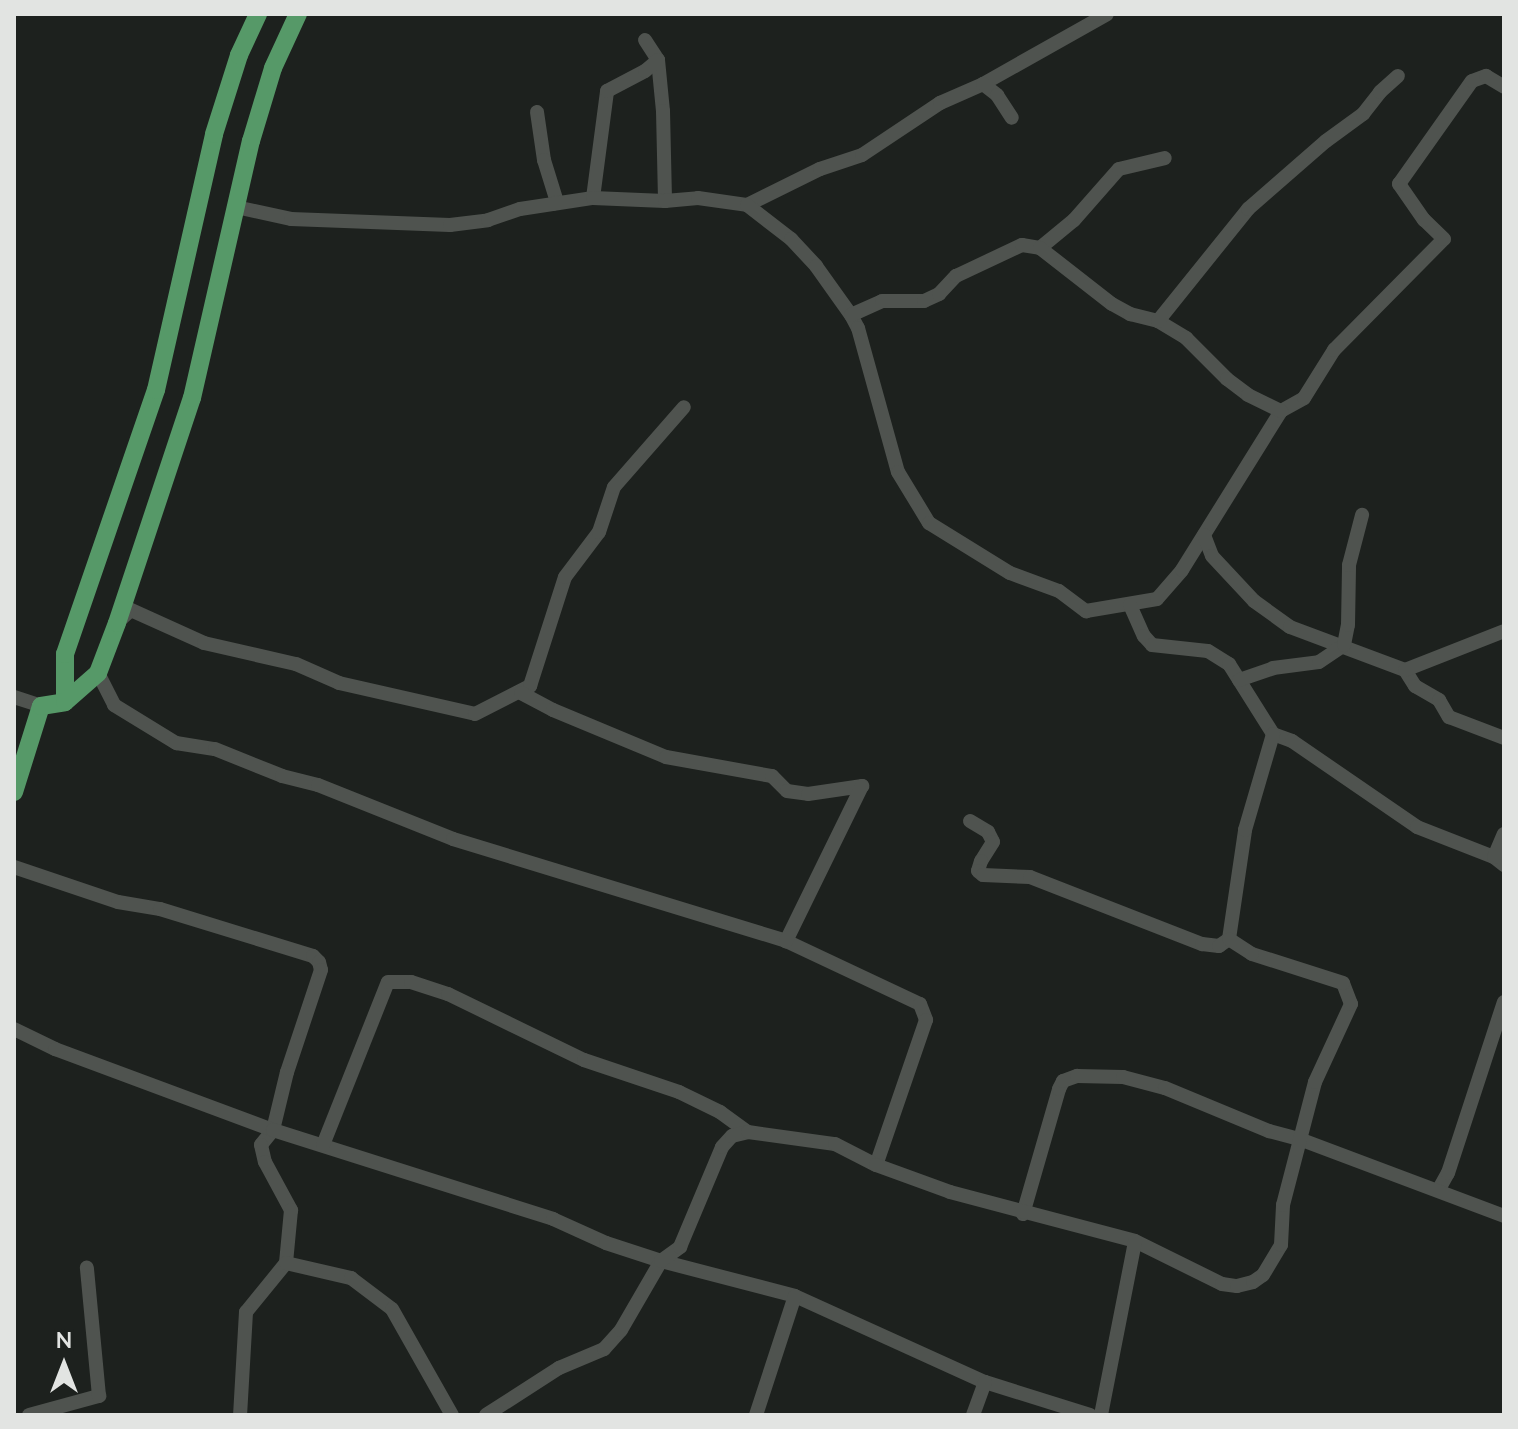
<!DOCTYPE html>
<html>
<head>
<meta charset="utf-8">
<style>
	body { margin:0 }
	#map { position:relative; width:1518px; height:1429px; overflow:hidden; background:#1d211e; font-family:"Nunito Sans",sans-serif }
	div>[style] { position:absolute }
	.minor>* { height:14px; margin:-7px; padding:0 7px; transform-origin:7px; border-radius:7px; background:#4f534f }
	.major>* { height:18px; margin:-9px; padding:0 9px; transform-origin:9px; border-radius:9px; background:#569968 }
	span { translate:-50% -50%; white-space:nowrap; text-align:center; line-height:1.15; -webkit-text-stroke:6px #1d211e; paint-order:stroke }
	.frame { position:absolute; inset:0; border:16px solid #e2e4e2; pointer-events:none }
	.north { position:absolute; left:24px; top:1325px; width:80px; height:80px; -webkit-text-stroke:6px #1d211e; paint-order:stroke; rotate:0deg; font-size:22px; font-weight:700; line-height:32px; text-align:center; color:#e2e4e2 }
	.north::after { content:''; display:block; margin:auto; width:28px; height:36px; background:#e2e4e2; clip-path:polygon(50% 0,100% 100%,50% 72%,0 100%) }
</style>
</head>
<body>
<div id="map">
	<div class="minor">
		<i style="left:645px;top:40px;width:24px;rotate:57deg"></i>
		<i style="left:658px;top:60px;width:51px;rotate:84.4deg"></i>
		<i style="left:663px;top:111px;width:90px;rotate:88.7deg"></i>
		<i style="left:983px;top:84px;width:142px;rotate:-29.4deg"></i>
		<i style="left:537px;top:112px;width:49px;rotate:81.7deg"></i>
		<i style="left:544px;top:160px;width:44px;rotate:72.8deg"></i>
		<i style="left:557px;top:202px;width:4px;rotate:153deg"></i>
		<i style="left:593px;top:198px;width:108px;rotate:-82.5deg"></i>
		<i style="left:607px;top:91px;width:43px;rotate:-27.8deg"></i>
		<i style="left:645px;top:71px;width:17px;rotate:-40deg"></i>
		<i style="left:747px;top:205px;width:81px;rotate:-26.3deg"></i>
		<i style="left:820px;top:169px;width:44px;rotate:-18.4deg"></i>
		<i style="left:862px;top:155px;width:94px;rotate:-33.7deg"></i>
		<i style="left:940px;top:103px;width:47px;rotate:-23.8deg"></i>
		<i style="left:983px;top:84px;width:18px;rotate:38deg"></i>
		<i style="left:997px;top:95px;width:27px;rotate:57deg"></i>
		<i style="left:236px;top:207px;width:56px;rotate:12.3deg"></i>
		<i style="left:291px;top:219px;width:159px;rotate:2.2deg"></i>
		<i style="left:450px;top:225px;width:38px;rotate:-7deg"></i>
		<i style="left:488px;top:220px;width:34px;rotate:-19deg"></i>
		<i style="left:520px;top:209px;width:74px;rotate:-8.6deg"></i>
		<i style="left:593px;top:198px;width:72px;rotate:2.4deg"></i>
		<i style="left:665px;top:201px;width:33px;rotate:-5deg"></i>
		<i style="left:698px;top:198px;width:49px;rotate:8.1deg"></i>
		<i style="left:747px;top:205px;width:56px;rotate:37.7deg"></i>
		<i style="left:791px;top:239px;width:37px;rotate:47deg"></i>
		<i style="left:816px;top:266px;width:60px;rotate:54.5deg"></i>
		<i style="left:851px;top:315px;width:15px;rotate:62deg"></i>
		<i style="left:858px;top:328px;width:149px;rotate:74.5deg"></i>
		<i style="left:898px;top:472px;width:60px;rotate:58.7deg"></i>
		<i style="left:929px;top:523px;width:95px;rotate:31.7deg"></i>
		<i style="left:1010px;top:573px;width:52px;rotate:20.2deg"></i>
		<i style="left:1059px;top:591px;width:34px;rotate:37deg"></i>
		<i style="left:1086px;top:611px;width:72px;rotate:-9.6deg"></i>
		<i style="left:1157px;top:599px;width:38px;rotate:-49deg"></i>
		<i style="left:1182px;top:570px;width:187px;rotate:-58.1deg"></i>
		<i style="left:1281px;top:411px;width:26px;rotate:-29deg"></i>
		<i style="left:1304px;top:398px;width:57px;rotate:-58deg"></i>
		<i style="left:1334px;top:350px;width:156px;rotate:-45.3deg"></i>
		<i style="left:1444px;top:239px;width:28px;rotate:-136deg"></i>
		<i style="left:1424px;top:220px;width:44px;rotate:-124.8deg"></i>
		<i style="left:1399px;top:184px;width:126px;rotate:-54.7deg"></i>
		<i style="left:1472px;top:81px;width:15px;rotate:-20deg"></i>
		<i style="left:1486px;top:76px;width:21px;rotate:31deg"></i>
		<i style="left:1040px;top:248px;width:44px;rotate:-39.5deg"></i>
		<i style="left:1074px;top:220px;width:68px;rotate:-48.6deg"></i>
		<i style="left:1119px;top:169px;width:47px;rotate:-13.4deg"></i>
		<i style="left:851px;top:315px;width:34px;rotate:-24deg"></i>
		<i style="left:882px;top:301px;width:42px"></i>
		<i style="left:924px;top:301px;width:17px;rotate:-25deg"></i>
		<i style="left:939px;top:294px;width:25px;rotate:-47deg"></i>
		<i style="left:956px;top:276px;width:73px;rotate:-25.2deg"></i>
		<i style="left:1022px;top:245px;width:18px;rotate:9deg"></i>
		<i style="left:1040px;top:248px;width:91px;rotate:37.9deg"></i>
		<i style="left:1112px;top:304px;width:21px;rotate:29deg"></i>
		<i style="left:1130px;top:314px;width:29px;rotate:14deg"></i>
		<i style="left:1158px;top:321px;width:33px;rotate:31deg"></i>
		<i style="left:1186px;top:338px;width:58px;rotate:45deg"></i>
		<i style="left:1227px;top:379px;width:26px;rotate:37deg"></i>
		<i style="left:1248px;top:395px;width:37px;rotate:26deg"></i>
		<i style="left:1158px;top:321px;width:144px;rotate:-51.2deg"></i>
		<i style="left:1248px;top:209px;width:103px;rotate:-41.1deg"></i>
		<i style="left:1326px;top:141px;width:46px;rotate:-36.1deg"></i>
		<i style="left:1363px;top:114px;width:28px;rotate:-52deg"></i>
		<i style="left:1380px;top:92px;width:24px;rotate:-42deg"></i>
		<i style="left:1204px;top:535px;width:22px;rotate:69deg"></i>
		<i style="left:1212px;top:556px;width:62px;rotate:47deg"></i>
		<i style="left:1254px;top:601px;width:44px;rotate:35.8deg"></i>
		<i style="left:1290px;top:627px;width:123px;rotate:20.5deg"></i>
		<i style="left:1405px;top:670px;width:19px;rotate:58deg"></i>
		<i style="left:1415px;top:686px;width:28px;rotate:30deg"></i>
		<i style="left:1439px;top:700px;width:20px;rotate:60deg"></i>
		<i style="left:1449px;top:717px;width:59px;rotate:20.9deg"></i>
		<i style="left:1130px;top:605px;width:34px;rotate:66deg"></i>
		<i style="left:1144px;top:636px;width:12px;rotate:48deg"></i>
		<i style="left:1152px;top:645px;width:56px;rotate:6.1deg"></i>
		<i style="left:1208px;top:651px;width:25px;rotate:32deg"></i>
		<i style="left:1229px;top:664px;width:83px;rotate:57.8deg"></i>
		<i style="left:1273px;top:734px;width:20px;rotate:20deg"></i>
		<i style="left:1292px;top:741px;width:152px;rotate:34.5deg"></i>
		<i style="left:1417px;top:827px;width:83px;rotate:21.3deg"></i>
		<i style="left:1494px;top:857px;width:13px;rotate:39deg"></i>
		<i style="left:119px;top:621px;width:16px;rotate:-43deg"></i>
		<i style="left:131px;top:610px;width:80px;rotate:24.3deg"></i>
		<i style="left:204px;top:643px;width:94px;rotate:12.9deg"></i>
		<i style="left:296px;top:664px;width:47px;rotate:23.8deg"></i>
		<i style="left:339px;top:683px;width:139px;rotate:12.8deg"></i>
		<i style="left:475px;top:714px;width:62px;rotate:-27deg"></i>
		<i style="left:530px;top:686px;width:114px;rotate:-72.2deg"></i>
		<i style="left:565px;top:577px;width:56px;rotate:-52.9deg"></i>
		<i style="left:599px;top:532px;width:47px;rotate:-71.6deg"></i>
		<i style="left:614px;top:487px;width:106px;rotate:-48.8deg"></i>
		<i style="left:1405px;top:670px;width:106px;rotate:-21.5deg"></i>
		<i style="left:98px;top:673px;width:36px;rotate:63deg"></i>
		<i style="left:114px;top:705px;width:73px;rotate:31.5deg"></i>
		<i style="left:176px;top:743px;width:39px;rotate:9deg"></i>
		<i style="left:215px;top:749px;width:72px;rotate:21.9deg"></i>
		<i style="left:282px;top:776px;width:37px;rotate:14deg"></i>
		<i style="left:318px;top:785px;width:145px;rotate:21.8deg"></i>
		<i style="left:453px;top:839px;width:348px;rotate:17deg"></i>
		<i style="left:786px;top:941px;width:148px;rotate:25.2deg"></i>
		<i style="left:920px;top:1004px;width:17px;rotate:69deg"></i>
		<i style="left:926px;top:1020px;width:153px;rotate:109deg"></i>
		<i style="left:1239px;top:680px;width:36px;rotate:-19deg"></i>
		<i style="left:1273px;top:668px;width:46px;rotate:-7.4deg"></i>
		<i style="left:1319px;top:662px;width:30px;rotate:-34deg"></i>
		<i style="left:1344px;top:645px;width:20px;rotate:-79deg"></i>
		<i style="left:1348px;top:625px;width:60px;rotate:-89deg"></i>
		<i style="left:1349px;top:565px;width:52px;rotate:-75.4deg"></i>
		<i style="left:521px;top:693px;width:36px;rotate:28deg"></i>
		<i style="left:553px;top:710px;width:122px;rotate:22.6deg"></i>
		<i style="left:666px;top:757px;width:108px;rotate:10.2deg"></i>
		<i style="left:772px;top:776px;width:21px;rotate:45deg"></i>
		<i style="left:787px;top:791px;width:21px;rotate:8deg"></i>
		<i style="left:808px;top:794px;width:55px;rotate:-8.4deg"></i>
		<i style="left:862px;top:786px;width:173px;rotate:116.1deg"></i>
		<i style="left:14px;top:697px;width:28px;rotate:18deg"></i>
		<i style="left:970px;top:821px;width:21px;rotate:31deg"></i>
		<i style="left:988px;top:832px;width:11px;rotate:63deg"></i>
		<i style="left:993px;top:842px;width:22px;rotate:122deg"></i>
		<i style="left:981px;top:861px;width:10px;rotate:107deg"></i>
		<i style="left:978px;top:871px;width:6px;rotate:39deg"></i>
		<i style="left:983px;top:875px;width:47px;rotate:2.4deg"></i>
		<i style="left:1030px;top:877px;width:185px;rotate:21.3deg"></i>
		<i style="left:1202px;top:944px;width:17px;rotate:7deg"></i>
		<i style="left:1219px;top:946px;width:12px;rotate:-35deg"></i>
		<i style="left:1229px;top:939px;width:110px;rotate:-81.6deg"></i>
		<i style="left:1245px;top:830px;width:100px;rotate:-73.7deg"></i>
		<i style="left:1494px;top:857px;width:25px;rotate:-67deg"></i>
		<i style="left:14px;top:867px;width:110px;rotate:18.6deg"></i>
		<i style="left:118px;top:902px;width:43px;rotate:9.5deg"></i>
		<i style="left:160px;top:909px;width:160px;rotate:17.1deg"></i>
		<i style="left:313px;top:956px;width:8px;rotate:45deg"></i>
		<i style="left:319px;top:962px;width:8px;rotate:76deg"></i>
		<i style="left:321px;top:970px;width:108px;rotate:108.4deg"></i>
		<i style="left:287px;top:1072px;width:60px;rotate:103.6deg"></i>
		<i style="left:273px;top:1130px;width:19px;rotate:129deg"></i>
		<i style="left:261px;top:1145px;width:17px;rotate:77deg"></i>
		<i style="left:265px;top:1162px;width:55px;rotate:61.6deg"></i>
		<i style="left:291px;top:1210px;width:53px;rotate:95.4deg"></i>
		<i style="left:286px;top:1263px;width:63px;rotate:129.2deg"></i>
		<i style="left:246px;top:1312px;width:103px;rotate:93.3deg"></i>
		<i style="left:14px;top:1029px;width:46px;rotate:26deg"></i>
		<i style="left:55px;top:1049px;width:233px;rotate:20.4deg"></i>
		<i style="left:273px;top:1130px;width:294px;rotate:17.6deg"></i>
		<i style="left:553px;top:1219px;width:58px;rotate:24.4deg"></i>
		<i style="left:606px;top:1243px;width:58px;rotate:18.1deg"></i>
		<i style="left:661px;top:1261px;width:138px;rotate:14.6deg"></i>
		<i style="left:795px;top:1296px;width:209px;rotate:24.4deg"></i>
		<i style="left:985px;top:1382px;width:110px;rotate:17.4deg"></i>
		<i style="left:323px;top:1145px;width:175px;rotate:-68.3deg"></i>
		<i style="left:388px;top:982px;width:23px"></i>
		<i style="left:411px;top:982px;width:39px;rotate:18deg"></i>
		<i style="left:448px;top:994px;width:151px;rotate:25.9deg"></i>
		<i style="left:584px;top:1060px;width:100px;rotate:18.6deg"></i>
		<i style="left:679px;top:1092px;width:46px;rotate:26deg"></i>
		<i style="left:720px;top:1112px;width:34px;rotate:36deg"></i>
		<i style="left:1439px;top:1189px;width:18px;rotate:-61deg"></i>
		<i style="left:1448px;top:1173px;width:180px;rotate:-71.9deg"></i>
		<i style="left:1023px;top:1214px;width:130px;rotate:-73.9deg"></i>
		<i style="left:1059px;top:1089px;width:9px;rotate:-63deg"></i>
		<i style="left:1063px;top:1081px;width:15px;rotate:-20deg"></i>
		<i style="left:1077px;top:1076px;width:46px;rotate:1.2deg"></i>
		<i style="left:1123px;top:1077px;width:43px;rotate:14.7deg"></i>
		<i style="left:1165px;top:1088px;width:113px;rotate:22.5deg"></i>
		<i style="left:1269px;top:1131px;width:34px;rotate:15deg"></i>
		<i style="left:1302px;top:1140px;width:216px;rotate:20.6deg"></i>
		<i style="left:286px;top:1263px;width:67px;rotate:13deg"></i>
		<i style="left:351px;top:1278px;width:51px;rotate:37.1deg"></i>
		<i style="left:392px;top:1309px;width:122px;rotate:60.5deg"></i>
		<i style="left:29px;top:1415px;width:73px;rotate:-15.2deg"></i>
		<i style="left:99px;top:1396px;width:129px;rotate:-95.4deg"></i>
		<i style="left:486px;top:1415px;width:87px;rotate:-32.8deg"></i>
		<i style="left:559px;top:1368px;width:49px;rotate:-22.9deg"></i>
		<i style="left:604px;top:1349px;width:25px;rotate:-48deg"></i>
		<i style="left:621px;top:1330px;width:80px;rotate:-59.9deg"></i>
		<i style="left:661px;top:1261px;width:24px;rotate:-36deg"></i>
		<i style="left:680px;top:1247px;width:108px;rotate:-67.2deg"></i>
		<i style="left:722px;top:1147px;width:15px;rotate:-48deg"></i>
		<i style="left:732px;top:1136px;width:16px;rotate:-14deg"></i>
		<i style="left:748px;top:1132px;width:88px;rotate:7.9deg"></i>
		<i style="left:835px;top:1144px;width:46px;rotate:27.1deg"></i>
		<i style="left:876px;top:1165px;width:79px;rotate:20deg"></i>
		<i style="left:950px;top:1192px;width:191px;rotate:14.8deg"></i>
		<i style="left:1135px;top:1241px;width:97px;rotate:26.3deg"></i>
		<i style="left:1222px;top:1284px;width:15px;rotate:8deg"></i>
		<i style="left:1237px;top:1286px;width:16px;rotate:-14deg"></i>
		<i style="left:1253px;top:1282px;width:12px;rotate:-35deg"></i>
		<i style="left:1263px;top:1275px;width:35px;rotate:-59deg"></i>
		<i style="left:1281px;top:1245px;width:40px;rotate:-87.1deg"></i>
		<i style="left:1283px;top:1205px;width:127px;rotate:-75.4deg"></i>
		<i style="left:1315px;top:1082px;width:86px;rotate:-65.2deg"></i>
		<i style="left:1351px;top:1004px;width:22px;rotate:-111deg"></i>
		<i style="left:1343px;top:983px;width:96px;rotate:-162.3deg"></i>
		<i style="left:1252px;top:954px;width:27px;rotate:-147deg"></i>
		<i style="left:756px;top:1415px;width:125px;rotate:-71.9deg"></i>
		<i style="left:973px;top:1415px;width:35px;rotate:-70deg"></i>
		<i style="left:1101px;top:1415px;width:177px;rotate:-78.9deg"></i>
	</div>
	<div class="major">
		<i style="left:65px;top:702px;width:48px;rotate:-90deg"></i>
		<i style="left:65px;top:654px;width:279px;rotate:-71deg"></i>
		<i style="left:156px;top:390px;width:262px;rotate:-77.2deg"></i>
		<i style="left:214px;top:134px;width:83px;rotate:-72.4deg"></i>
		<i style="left:239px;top:55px;width:45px;rotate:-65.1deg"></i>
		<i style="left:14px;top:792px;width:90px;rotate:-72.6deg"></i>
		<i style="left:41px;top:706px;width:24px;rotate:-9deg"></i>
		<i style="left:65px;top:702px;width:44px;rotate:-41.3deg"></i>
		<i style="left:98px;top:673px;width:53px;rotate:-69.2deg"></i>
		<i style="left:117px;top:623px;width:237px;rotate:-71.6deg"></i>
		<i style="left:192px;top:398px;width:264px;rotate:-77.1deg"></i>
		<i style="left:251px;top:141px;width:76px;rotate:-73.2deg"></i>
		<i style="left:273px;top:68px;width:60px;rotate:-65.2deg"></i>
	</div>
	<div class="frame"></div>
	<div class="north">N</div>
</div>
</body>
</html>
